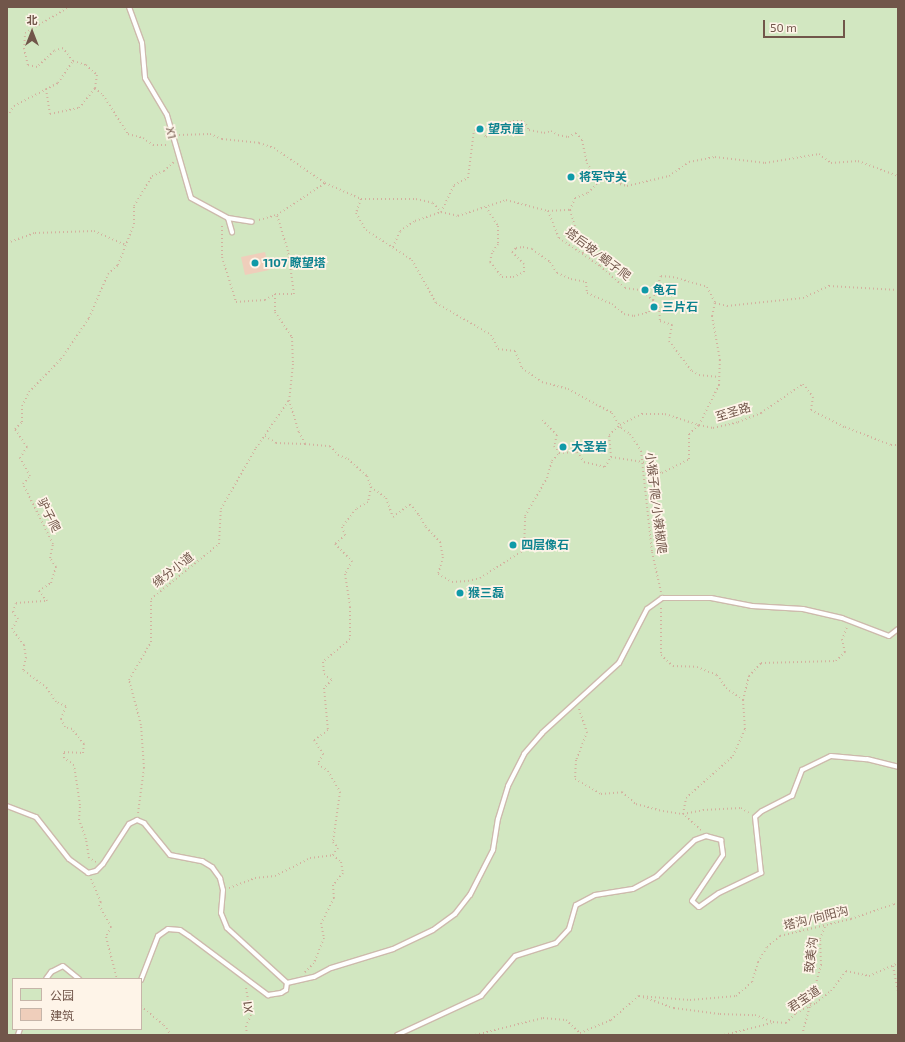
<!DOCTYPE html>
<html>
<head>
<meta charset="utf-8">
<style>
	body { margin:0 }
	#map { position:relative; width:905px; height:1042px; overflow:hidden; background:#fbf0e2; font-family:"Exo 2","Noto Sans SC",sans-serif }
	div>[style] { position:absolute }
	.green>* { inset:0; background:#d2e7c1 }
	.building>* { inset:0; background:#efcebb }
	.path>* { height:2px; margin-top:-1px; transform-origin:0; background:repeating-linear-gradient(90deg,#d3b19f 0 1px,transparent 0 4px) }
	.roads { filter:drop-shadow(1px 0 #cdbaac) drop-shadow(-1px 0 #cdbaac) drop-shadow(0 1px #cdbaac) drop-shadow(0 -1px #cdbaac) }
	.lane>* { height:4px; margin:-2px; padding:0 2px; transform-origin:2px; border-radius:2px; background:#fff }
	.dots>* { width:11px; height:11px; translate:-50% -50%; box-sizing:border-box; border:2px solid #fef4e8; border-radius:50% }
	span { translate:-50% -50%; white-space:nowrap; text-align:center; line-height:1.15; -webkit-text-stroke:3.5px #fef4e8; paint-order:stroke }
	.culture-label { font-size:12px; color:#0d838f; font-weight:700 }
	.left { translate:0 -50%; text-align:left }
	.street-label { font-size:12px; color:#71564a }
	.frame { position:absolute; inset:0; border:8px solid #71564a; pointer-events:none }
	.legend { position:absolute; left:12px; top:978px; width:130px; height:52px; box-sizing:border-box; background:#fef4e8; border:1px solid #c6b5a9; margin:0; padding:5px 7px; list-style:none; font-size:12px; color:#71564a }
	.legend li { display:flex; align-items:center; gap:8px; height:20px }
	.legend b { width:20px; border:1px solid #c6b5a9 }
	.north { position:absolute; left:12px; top:12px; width:40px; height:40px; -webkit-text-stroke:3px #fef4e8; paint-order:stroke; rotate:0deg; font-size:11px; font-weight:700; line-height:16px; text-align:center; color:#71564a }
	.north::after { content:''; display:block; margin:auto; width:14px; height:18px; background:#71564a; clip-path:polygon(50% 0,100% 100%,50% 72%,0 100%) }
	.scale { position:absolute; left:763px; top:20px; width:82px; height:18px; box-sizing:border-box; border:2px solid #71564a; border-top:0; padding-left:5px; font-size:12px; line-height:14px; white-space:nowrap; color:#71564a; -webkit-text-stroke:3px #fef4e8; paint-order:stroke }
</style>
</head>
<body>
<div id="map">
	<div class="green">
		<i style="clip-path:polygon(evenodd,7px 7px,898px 7px,898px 1035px,7px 1035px,7px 7px,13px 979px,141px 979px,141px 1029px,13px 1029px,13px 979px)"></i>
	</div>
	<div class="building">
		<i style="clip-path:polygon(265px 252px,269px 270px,245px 275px,241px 257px)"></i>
	</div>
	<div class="path">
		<i style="left:73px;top:61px;width:14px;rotate:17deg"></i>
		<i style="left:86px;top:65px;width:15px;rotate:42deg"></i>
		<i style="left:97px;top:75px;width:13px;rotate:99deg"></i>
		<i style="left:95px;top:88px;width:11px;rotate:41deg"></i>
		<i style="left:103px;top:95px;width:46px;rotate:57.3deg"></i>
		<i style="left:128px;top:134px;width:16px;rotate:15deg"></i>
		<i style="left:143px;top:138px;width:12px;rotate:35deg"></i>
		<i style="left:153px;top:145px;width:16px"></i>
		<i style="left:46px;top:89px;width:25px;rotate:81deg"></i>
		<i style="left:50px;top:114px;width:30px;rotate:-12deg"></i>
		<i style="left:79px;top:108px;width:26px;rotate:-51deg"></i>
		<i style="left:7px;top:116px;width:12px;rotate:-55deg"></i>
		<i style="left:14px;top:106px;width:50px;rotate:-27.6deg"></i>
		<i style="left:58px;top:83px;width:27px;rotate:-56deg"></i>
		<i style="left:73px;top:61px;width:16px;rotate:-128deg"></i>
		<i style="left:63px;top:48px;width:9px;rotate:162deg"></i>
		<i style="left:54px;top:51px;width:23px;rotate:137deg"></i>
		<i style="left:37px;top:67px;width:9px;rotate:-167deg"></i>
		<i style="left:28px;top:65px;width:16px;rotate:-104deg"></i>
		<i style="left:24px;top:49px;width:16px;rotate:-86deg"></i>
		<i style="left:25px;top:33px;width:51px;rotate:-30.6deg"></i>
		<i style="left:179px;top:135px;width:31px;rotate:-2deg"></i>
		<i style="left:210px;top:134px;width:13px;rotate:23deg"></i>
		<i style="left:222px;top:139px;width:37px;rotate:6deg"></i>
		<i style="left:259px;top:143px;width:16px;rotate:18deg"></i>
		<i style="left:274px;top:148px;width:62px;rotate:34.5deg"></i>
		<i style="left:325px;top:183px;width:39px;rotate:24deg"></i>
		<i style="left:361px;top:199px;width:55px"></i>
		<i style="left:416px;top:199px;width:17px;rotate:13deg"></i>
		<i style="left:433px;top:203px;width:12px;rotate:48deg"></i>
		<i style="left:441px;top:212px;width:17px;rotate:13deg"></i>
		<i style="left:458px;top:216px;width:51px;rotate:-18.4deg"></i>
		<i style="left:506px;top:200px;width:43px;rotate:14.7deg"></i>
		<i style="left:548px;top:211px;width:29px;rotate:68deg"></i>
		<i style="left:559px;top:238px;width:50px;rotate:34.3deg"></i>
		<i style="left:600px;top:266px;width:33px;rotate:41deg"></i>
		<i style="left:625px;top:288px;width:15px;rotate:8deg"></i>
		<i style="left:640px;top:290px;width:16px;rotate:38deg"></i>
		<i style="left:653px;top:300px;width:25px;rotate:-72deg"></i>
		<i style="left:661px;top:276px;width:12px;rotate:5deg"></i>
		<i style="left:673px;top:277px;width:35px;rotate:16deg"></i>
		<i style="left:707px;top:287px;width:18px;rotate:63deg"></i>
		<i style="left:715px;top:303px;width:12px;rotate:14deg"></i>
		<i style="left:727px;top:306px;width:76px;rotate:-6deg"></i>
		<i style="left:803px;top:298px;width:29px;rotate:-25deg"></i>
		<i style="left:829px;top:286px;width:69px;rotate:3.3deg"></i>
		<i style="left:361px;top:199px;width:15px;rotate:110deg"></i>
		<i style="left:356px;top:213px;width:20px;rotate:60deg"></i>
		<i style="left:366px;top:230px;width:55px;rotate:33.1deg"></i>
		<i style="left:412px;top:260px;width:49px;rotate:60.8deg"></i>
		<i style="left:436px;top:303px;width:64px;rotate:30.2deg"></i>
		<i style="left:491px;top:335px;width:16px;rotate:63deg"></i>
		<i style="left:498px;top:349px;width:17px;rotate:7deg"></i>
		<i style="left:515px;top:351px;width:18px;rotate:68deg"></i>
		<i style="left:522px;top:368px;width:24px;rotate:35deg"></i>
		<i style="left:542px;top:382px;width:27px;rotate:15deg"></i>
		<i style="left:568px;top:389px;width:50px;rotate:28.6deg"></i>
		<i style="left:612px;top:413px;width:17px;rotate:59deg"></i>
		<i style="left:621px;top:428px;width:11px;rotate:34deg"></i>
		<i style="left:630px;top:434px;width:20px;rotate:57deg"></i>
		<i style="left:641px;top:451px;width:102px;rotate:83.8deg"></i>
		<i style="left:652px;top:552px;width:41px;rotate:77.3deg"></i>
		<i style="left:486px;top:207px;width:22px;rotate:58deg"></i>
		<i style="left:498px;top:226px;width:18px;rotate:90deg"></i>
		<i style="left:498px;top:244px;width:11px;rotate:124deg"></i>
		<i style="left:492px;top:253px;width:9px;rotate:103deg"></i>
		<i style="left:490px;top:262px;width:19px;rotate:51deg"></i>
		<i style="left:502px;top:277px;width:11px"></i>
		<i style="left:513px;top:277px;width:12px;rotate:-24deg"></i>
		<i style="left:524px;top:272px;width:8px;rotate:-90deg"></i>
		<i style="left:524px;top:264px;width:17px;rotate:-135deg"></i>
		<i style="left:512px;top:252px;width:6px;rotate:-45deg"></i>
		<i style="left:516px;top:248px;width:7px;rotate:-8deg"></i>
		<i style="left:523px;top:247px;width:9px;rotate:13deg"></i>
		<i style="left:532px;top:249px;width:22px;rotate:36deg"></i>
		<i style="left:550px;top:262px;width:13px;rotate:58deg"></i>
		<i style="left:557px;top:273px;width:15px;rotate:23deg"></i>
		<i style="left:571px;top:279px;width:15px;rotate:11deg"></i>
		<i style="left:586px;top:282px;width:11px;rotate:85deg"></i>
		<i style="left:587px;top:293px;width:27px;rotate:24deg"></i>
		<i style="left:612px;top:304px;width:16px;rotate:40deg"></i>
		<i style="left:624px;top:314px;width:10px;rotate:11deg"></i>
		<i style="left:634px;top:316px;width:16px;rotate:-15deg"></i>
		<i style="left:649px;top:312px;width:13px;rotate:-72deg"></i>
		<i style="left:653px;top:300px;width:9px;rotate:49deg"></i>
		<i style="left:659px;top:307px;width:14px;rotate:86deg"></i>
		<i style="left:660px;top:321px;width:13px;rotate:18deg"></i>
		<i style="left:672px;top:325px;width:16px;rotate:101deg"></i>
		<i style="left:669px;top:341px;width:38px;rotate:53deg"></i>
		<i style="left:692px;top:371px;width:8px;rotate:30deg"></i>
		<i style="left:699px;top:375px;width:20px;rotate:6deg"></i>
		<i style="left:548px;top:211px;width:22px;rotate:-3deg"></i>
		<i style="left:259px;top:220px;width:19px;rotate:-16deg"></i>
		<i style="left:277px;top:215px;width:58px;rotate:-33.7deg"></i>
		<i style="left:222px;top:226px;width:31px;rotate:90deg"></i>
		<i style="left:222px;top:257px;width:47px;rotate:72.7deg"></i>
		<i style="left:236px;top:302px;width:29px;rotate:-4deg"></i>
		<i style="left:265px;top:300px;width:12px;rotate:-31deg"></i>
		<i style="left:275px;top:294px;width:19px"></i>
		<i style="left:294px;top:294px;width:43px;rotate:-97.9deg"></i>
		<i style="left:288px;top:251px;width:38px;rotate:-107deg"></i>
		<i style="left:7px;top:243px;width:30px;rotate:-20deg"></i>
		<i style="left:35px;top:233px;width:59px;rotate:-1.9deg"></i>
		<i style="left:94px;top:231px;width:34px;rotate:24deg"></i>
		<i style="left:393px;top:247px;width:17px;rotate:-66deg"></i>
		<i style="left:400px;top:231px;width:18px;rotate:-34deg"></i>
		<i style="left:415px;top:221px;width:28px;rotate:-19deg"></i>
		<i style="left:441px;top:212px;width:30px;rotate:-64deg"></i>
		<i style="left:454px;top:185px;width:16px;rotate:-27deg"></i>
		<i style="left:468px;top:178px;width:48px;rotate:-82.9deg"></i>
		<i style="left:474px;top:130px;width:6px;rotate:-9deg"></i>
		<i style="left:480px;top:129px;width:10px;rotate:53deg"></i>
		<i style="left:486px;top:137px;width:31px;rotate:-31deg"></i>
		<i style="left:513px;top:121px;width:11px"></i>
		<i style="left:524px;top:121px;width:10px;rotate:61deg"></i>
		<i style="left:529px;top:130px;width:15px;rotate:11deg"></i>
		<i style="left:544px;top:133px;width:7px;rotate:-16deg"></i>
		<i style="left:551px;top:131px;width:8px;rotate:30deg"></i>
		<i style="left:558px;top:135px;width:10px;rotate:11deg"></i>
		<i style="left:568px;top:137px;width:9px;rotate:-27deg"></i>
		<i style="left:576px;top:133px;width:9px;rotate:49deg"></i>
		<i style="left:582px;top:140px;width:24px;rotate:78deg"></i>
		<i style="left:587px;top:163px;width:12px;rotate:59deg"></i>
		<i style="left:593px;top:173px;width:10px;rotate:37deg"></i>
		<i style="left:601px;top:179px;width:27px;rotate:15deg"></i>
		<i style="left:627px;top:186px;width:43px;rotate:-13.4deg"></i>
		<i style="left:669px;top:176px;width:24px;rotate:-35deg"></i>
		<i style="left:689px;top:162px;width:26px;rotate:-11deg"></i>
		<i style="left:715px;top:157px;width:50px;rotate:6.8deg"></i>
		<i style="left:765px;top:163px;width:55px;rotate:-9.5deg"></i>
		<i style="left:819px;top:154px;width:15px;rotate:37deg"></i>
		<i style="left:831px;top:163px;width:27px;rotate:-4deg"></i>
		<i style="left:858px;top:161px;width:43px;rotate:20.6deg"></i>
		<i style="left:583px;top:253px;width:45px;rotate:-106.8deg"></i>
		<i style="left:570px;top:210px;width:13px;rotate:-67deg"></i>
		<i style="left:575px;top:198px;width:14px;rotate:-21deg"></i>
		<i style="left:588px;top:193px;width:19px;rotate:-47deg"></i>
		<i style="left:275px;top:294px;width:18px;rotate:90deg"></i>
		<i style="left:275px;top:312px;width:30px;rotate:56deg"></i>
		<i style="left:292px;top:337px;width:27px;rotate:88deg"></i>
		<i style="left:293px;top:364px;width:36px;rotate:96deg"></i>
		<i style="left:289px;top:400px;width:34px;rotate:73deg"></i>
		<i style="left:299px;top:432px;width:13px;rotate:63deg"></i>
		<i style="left:305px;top:444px;width:25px;rotate:5deg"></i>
		<i style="left:330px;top:446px;width:12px;rotate:48deg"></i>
		<i style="left:338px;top:455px;width:11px;rotate:22deg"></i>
		<i style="left:348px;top:459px;width:25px;rotate:42deg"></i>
		<i style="left:367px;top:476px;width:12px;rotate:70deg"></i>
		<i style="left:371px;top:487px;width:15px;rotate:101deg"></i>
		<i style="left:368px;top:502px;width:14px;rotate:150deg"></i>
		<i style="left:356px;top:509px;width:23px;rotate:128deg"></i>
		<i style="left:342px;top:527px;width:9px;rotate:69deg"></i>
		<i style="left:345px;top:535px;width:13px;rotate:138deg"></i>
		<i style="left:335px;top:544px;width:24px;rotate:45deg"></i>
		<i style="left:352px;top:561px;width:15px;rotate:118deg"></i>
		<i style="left:345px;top:574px;width:33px;rotate:81deg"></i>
		<i style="left:350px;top:607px;width:32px;rotate:90deg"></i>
		<i style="left:350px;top:639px;width:35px;rotate:140deg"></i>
		<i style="left:323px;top:662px;width:12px;rotate:85deg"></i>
		<i style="left:324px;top:674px;width:10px;rotate:37deg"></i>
		<i style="left:332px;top:680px;width:11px;rotate:135deg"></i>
		<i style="left:324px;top:688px;width:42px;rotate:84.6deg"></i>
		<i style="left:328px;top:730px;width:17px;rotate:144deg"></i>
		<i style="left:314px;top:740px;width:17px;rotate:57deg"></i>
		<i style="left:323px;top:754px;width:11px;rotate:117deg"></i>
		<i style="left:318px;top:764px;width:12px;rotate:35deg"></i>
		<i style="left:328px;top:771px;width:24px;rotate:60deg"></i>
		<i style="left:340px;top:792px;width:50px;rotate:98deg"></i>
		<i style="left:333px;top:842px;width:8px;rotate:50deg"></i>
		<i style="left:338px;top:848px;width:9px;rotate:126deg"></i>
		<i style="left:333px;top:855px;width:11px;rotate:41deg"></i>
		<i style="left:341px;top:862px;width:11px;rotate:80deg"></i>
		<i style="left:343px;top:873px;width:16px;rotate:130deg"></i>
		<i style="left:333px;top:885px;width:13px;rotate:86deg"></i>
		<i style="left:334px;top:898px;width:28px;rotate:117deg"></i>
		<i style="left:321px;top:923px;width:15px;rotate:79deg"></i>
		<i style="left:324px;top:938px;width:27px;rotate:112deg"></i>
		<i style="left:314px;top:963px;width:13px;rotate:135deg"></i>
		<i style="left:542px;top:420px;width:21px;rotate:45deg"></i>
		<i style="left:557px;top:435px;width:11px;rotate:105deg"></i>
		<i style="left:554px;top:446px;width:9px;rotate:54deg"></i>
		<i style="left:265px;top:436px;width:13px;rotate:32deg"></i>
		<i style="left:276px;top:443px;width:29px;rotate:2deg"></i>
		<i style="left:559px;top:453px;width:18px;rotate:-3deg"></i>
		<i style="left:577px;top:452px;width:12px;rotate:55deg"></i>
		<i style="left:584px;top:462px;width:22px;rotate:13deg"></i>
		<i style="left:605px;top:467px;width:12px;rotate:-59deg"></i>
		<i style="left:611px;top:457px;width:32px;rotate:9deg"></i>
		<i style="left:643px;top:462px;width:22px;rotate:30deg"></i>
		<i style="left:662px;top:473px;width:30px;rotate:-27deg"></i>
		<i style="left:689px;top:459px;width:25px;rotate:-90deg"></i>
		<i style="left:689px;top:434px;width:13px;rotate:-42deg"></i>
		<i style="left:699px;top:425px;width:14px;rotate:12deg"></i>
		<i style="left:713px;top:428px;width:26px;rotate:-13deg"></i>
		<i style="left:738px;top:422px;width:25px;rotate:-21deg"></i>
		<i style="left:761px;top:413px;width:51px;rotate:-34.6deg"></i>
		<i style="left:803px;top:384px;width:16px;rotate:52deg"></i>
		<i style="left:813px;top:397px;width:13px;rotate:99deg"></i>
		<i style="left:811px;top:410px;width:38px;rotate:27deg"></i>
		<i style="left:845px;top:427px;width:49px;rotate:21.4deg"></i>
		<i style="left:891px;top:445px;width:7px"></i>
		<i style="left:611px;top:457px;width:22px;rotate:-95deg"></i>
		<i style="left:609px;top:435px;width:15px;rotate:-42deg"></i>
		<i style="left:620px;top:425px;width:25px;rotate:-27deg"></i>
		<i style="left:642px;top:414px;width:23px"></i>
		<i style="left:665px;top:414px;width:36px;rotate:18deg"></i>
		<i style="left:699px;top:425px;width:45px;rotate:-63.4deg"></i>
		<i style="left:719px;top:385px;width:25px;rotate:-88deg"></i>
		<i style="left:720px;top:360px;width:45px;rotate:-100.3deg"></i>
		<i style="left:712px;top:316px;width:13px;rotate:-77deg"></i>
		<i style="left:371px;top:487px;width:19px;rotate:36deg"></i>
		<i style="left:386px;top:498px;width:20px;rotate:70deg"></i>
		<i style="left:393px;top:517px;width:21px;rotate:-37deg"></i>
		<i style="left:410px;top:504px;width:14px;rotate:51deg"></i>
		<i style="left:419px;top:515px;width:14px;rotate:60deg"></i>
		<i style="left:426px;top:527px;width:21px;rotate:47deg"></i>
		<i style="left:440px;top:542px;width:15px;rotate:79deg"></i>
		<i style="left:443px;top:557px;width:18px;rotate:106deg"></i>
		<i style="left:438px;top:574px;width:16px;rotate:30deg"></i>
		<i style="left:452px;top:582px;width:16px;rotate:-4deg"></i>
		<i style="left:468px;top:581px;width:12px;rotate:-14deg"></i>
		<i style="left:480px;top:578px;width:52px;rotate:-32.5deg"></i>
		<i style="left:524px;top:550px;width:34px;rotate:-88deg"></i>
		<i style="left:525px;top:516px;width:44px;rotate:-59.9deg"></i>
		<i style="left:547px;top:478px;width:18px;rotate:-74deg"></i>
		<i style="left:552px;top:461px;width:11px;rotate:-49deg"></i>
		<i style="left:661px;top:608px;width:47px;rotate:90deg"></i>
		<i style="left:661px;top:655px;width:16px;rotate:43deg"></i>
		<i style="left:673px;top:666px;width:24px;rotate:2deg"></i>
		<i style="left:697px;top:667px;width:22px;rotate:22deg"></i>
		<i style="left:717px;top:675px;width:16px;rotate:55deg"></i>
		<i style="left:726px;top:688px;width:21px;rotate:35deg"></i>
		<i style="left:579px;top:709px;width:24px;rotate:71deg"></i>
		<i style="left:587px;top:732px;width:30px;rotate:111deg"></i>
		<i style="left:576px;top:760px;width:19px;rotate:93deg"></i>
		<i style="left:575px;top:779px;width:30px;rotate:30deg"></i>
		<i style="left:601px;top:794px;width:21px;rotate:-5deg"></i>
		<i style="left:622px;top:792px;width:18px;rotate:41deg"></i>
		<i style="left:636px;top:804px;width:28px;rotate:15deg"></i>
		<i style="left:663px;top:811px;width:20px;rotate:9deg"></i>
		<i style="left:683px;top:814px;width:20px;rotate:-11deg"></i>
		<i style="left:703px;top:810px;width:38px;rotate:-3deg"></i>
		<i style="left:741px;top:808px;width:9px;rotate:32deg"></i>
		<i style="left:138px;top:813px;width:45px;rotate:-82.4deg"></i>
		<i style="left:144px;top:768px;width:43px;rotate:-94deg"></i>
		<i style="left:141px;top:725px;width:47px;rotate:-104.9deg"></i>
		<i style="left:129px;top:680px;width:44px;rotate:-59.9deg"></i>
		<i style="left:151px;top:642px;width:43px;rotate:-90deg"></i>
		<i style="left:151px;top:599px;width:87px;rotate:-39deg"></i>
		<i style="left:219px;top:544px;width:35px;rotate:-87deg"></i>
		<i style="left:221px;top:509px;width:70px;rotate:-60.2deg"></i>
		<i style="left:256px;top:448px;width:58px;rotate:-55.5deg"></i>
		<i style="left:701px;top:830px;width:24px;rotate:-138deg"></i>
		<i style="left:683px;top:814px;width:16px;rotate:-79deg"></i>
		<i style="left:686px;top:798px;width:63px;rotate:-41.8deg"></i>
		<i style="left:733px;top:756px;width:30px;rotate:-66deg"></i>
		<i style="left:745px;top:729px;width:29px;rotate:-94deg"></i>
		<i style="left:743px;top:700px;width:25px;rotate:-76deg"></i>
		<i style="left:749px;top:676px;width:18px;rotate:-47deg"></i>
		<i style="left:761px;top:663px;width:75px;rotate:-1.5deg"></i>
		<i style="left:836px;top:661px;width:13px;rotate:-45deg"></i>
		<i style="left:845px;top:652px;width:12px;rotate:-104deg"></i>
		<i style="left:842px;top:640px;width:14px;rotate:-69deg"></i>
		<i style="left:96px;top:862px;width:8px;rotate:-150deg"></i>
		<i style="left:89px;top:858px;width:19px;rotate:-99deg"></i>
		<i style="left:86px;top:839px;width:20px;rotate:-110deg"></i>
		<i style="left:79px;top:820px;width:15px;rotate:-86deg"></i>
		<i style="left:80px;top:805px;width:40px;rotate:-98.5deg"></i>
		<i style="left:74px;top:765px;width:12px;rotate:-145deg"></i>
		<i style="left:64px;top:758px;width:6px;rotate:-90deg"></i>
		<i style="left:64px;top:752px;width:19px;rotate:3deg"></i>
		<i style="left:83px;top:753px;width:9px;rotate:-84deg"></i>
		<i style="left:84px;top:744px;width:19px;rotate:-129deg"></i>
		<i style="left:72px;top:729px;width:7px;rotate:-164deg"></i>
		<i style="left:65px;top:727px;width:9px;rotate:-117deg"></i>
		<i style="left:61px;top:719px;width:14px;rotate:-69deg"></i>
		<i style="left:66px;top:706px;width:11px;rotate:-158deg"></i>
		<i style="left:56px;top:702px;width:17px;rotate:-123deg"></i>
		<i style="left:47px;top:688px;width:30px;rotate:-143deg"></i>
		<i style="left:23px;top:670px;width:12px;rotate:-76deg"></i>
		<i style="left:26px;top:658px;width:13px;rotate:-99deg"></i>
		<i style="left:24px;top:645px;width:20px;rotate:-127deg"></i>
		<i style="left:12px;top:629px;width:12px;rotate:-59deg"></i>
		<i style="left:18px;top:619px;width:9px;rotate:-126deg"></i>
		<i style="left:13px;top:612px;width:9px;rotate:-72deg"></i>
		<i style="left:16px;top:603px;width:31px;rotate:-4deg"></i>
		<i style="left:47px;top:601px;width:13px;rotate:-129deg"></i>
		<i style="left:39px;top:591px;width:14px;rotate:-34deg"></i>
		<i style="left:51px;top:583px;width:17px;rotate:-73deg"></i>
		<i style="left:56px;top:567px;width:11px;rotate:-124deg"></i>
		<i style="left:50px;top:558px;width:14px;rotate:-78deg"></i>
		<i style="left:53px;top:544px;width:67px;rotate:-116.6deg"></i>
		<i style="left:23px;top:484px;width:11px;rotate:-49deg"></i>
		<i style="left:30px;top:476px;width:21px;rotate:-119deg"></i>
		<i style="left:20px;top:458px;width:13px;rotate:-58deg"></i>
		<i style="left:27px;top:447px;width:22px;rotate:-124deg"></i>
		<i style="left:15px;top:429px;width:10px;rotate:-45deg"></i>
		<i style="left:22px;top:422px;width:16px;rotate:-90deg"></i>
		<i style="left:22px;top:406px;width:16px;rotate:-63deg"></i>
		<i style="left:29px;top:392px;width:46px;rotate:-45.9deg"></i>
		<i style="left:61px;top:359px;width:50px;rotate:-55.7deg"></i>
		<i style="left:89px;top:318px;width:48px;rotate:-66.6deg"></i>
		<i style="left:108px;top:274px;width:13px;rotate:-42deg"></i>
		<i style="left:118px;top:265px;width:44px;rotate:-68.7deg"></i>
		<i style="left:134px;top:224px;width:18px;rotate:-90deg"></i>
		<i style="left:134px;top:206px;width:35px;rotate:-59deg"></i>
		<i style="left:152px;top:176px;width:13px;rotate:-23deg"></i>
		<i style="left:164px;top:171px;width:13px;rotate:-42deg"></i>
		<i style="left:91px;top:879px;width:25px;rotate:67deg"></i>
		<i style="left:101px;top:902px;width:4px;rotate:124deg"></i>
		<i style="left:99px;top:905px;width:25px;rotate:61deg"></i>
		<i style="left:111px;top:927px;width:11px;rotate:117deg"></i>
		<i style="left:106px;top:937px;width:43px;rotate:75.3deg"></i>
		<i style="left:229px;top:888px;width:28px;rotate:-21deg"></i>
		<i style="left:255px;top:878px;width:20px;rotate:-6deg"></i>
		<i style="left:275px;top:876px;width:39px;rotate:-27deg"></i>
		<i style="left:310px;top:858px;width:23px;rotate:-7deg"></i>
		<i style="left:893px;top:966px;width:25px;rotate:79deg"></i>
		<i style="left:246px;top:988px;width:27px;rotate:80deg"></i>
		<i style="left:251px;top:1015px;width:12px;rotate:114deg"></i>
		<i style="left:246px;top:1026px;width:9px;rotate:84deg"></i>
		<i style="left:643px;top:997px;width:33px;rotate:20deg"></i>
		<i style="left:674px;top:1008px;width:46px;rotate:7.4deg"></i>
		<i style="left:720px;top:1014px;width:35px;rotate:2deg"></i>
		<i style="left:755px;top:1015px;width:19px;rotate:21deg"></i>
		<i style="left:773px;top:1022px;width:13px;rotate:4deg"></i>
		<i style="left:786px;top:1023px;width:14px;rotate:-45deg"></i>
		<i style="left:796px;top:1013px;width:22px;rotate:-27deg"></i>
		<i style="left:816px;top:1003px;width:19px;rotate:-39deg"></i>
		<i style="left:831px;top:991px;width:25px;rotate:-53deg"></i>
		<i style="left:846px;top:971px;width:24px;rotate:12deg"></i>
		<i style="left:869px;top:976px;width:32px;rotate:-24deg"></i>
		<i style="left:141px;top:1006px;width:30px;rotate:40deg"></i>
		<i style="left:164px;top:1025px;width:12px;rotate:55deg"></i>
		<i style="left:475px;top:1035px;width:70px;rotate:-14deg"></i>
		<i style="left:543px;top:1018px;width:23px;rotate:5deg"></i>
		<i style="left:566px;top:1020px;width:19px;rotate:43deg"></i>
		<i style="left:580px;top:1033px;width:34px;rotate:-23deg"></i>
		<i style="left:611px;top:1020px;width:37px;rotate:-41deg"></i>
		<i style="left:639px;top:996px;width:51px;rotate:4.5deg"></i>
		<i style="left:690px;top:1000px;width:46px;rotate:-5deg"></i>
		<i style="left:736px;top:996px;width:21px;rotate:-41deg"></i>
		<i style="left:752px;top:982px;width:21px;rotate:-73deg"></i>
		<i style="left:758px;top:962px;width:17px;rotate:-59deg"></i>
		<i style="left:767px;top:947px;width:17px;rotate:-40deg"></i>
		<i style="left:780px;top:936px;width:73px;rotate:-13.5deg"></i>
		<i style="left:851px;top:919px;width:46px;rotate:-19.2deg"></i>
		<i style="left:894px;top:904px;width:4px;rotate:27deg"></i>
		<i style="left:724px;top:1035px;width:49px;rotate:-14deg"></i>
		<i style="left:802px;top:1035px;width:73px;rotate:-74.8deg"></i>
		<i style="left:821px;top:965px;width:26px;rotate:-92deg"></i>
		<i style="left:820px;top:939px;width:16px;rotate:-68deg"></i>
	</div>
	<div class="roads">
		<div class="lane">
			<i style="left:129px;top:7px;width:38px;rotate:70deg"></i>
			<i style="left:142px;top:43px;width:35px;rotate:85deg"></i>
			<i style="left:145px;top:78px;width:43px;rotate:59.3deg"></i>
			<i style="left:167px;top:115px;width:86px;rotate:73.9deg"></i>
			<i style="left:191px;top:198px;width:42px;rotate:28.4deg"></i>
			<i style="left:228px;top:218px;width:24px;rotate:9deg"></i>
			<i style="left:228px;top:218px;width:15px;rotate:74deg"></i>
			<i style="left:7px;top:806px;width:31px;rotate:21deg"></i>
			<i style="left:36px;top:817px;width:53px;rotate:51.8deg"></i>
			<i style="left:69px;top:859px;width:24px;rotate:36deg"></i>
			<i style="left:88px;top:873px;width:8px;rotate:-14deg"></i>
			<i style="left:96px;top:871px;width:10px;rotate:-45deg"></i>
			<i style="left:103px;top:864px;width:48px;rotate:-57deg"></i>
			<i style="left:129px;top:824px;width:9px;rotate:-27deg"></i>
			<i style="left:137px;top:820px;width:8px;rotate:23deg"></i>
			<i style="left:144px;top:823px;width:41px;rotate:50.9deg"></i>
			<i style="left:170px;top:855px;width:33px;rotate:11deg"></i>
			<i style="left:202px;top:861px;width:12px;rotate:31deg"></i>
			<i style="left:212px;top:867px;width:14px;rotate:54deg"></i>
			<i style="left:220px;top:878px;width:12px;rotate:76deg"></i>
			<i style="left:223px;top:890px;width:23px;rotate:95deg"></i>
			<i style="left:221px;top:913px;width:16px;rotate:68deg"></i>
			<i style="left:227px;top:928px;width:81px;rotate:42.5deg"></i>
			<i style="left:46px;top:979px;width:9px;rotate:-54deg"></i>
			<i style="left:51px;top:972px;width:13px;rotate:-27deg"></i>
			<i style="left:63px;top:966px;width:21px;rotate:39deg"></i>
			<i style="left:141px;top:980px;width:47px;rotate:-68.9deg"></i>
			<i style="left:158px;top:936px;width:12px;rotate:-35deg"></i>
			<i style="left:168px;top:929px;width:12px;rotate:5deg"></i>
			<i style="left:180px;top:930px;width:11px;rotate:34deg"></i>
			<i style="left:189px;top:936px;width:99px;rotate:36.8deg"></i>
			<i style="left:268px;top:995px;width:13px;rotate:-9deg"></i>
			<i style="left:281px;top:993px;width:6px;rotate:-31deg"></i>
			<i style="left:286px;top:990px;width:7px;rotate:-82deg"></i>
			<i style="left:287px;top:983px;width:28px;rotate:-13deg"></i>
			<i style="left:314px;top:977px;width:19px;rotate:-28deg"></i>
			<i style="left:331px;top:968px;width:65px;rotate:-17deg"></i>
			<i style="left:393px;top:949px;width:44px;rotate:-25.4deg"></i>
			<i style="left:433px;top:930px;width:27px;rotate:-36deg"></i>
			<i style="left:455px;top:914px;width:24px;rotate:-52deg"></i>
			<i style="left:470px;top:895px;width:51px;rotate:-62.9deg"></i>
			<i style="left:493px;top:850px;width:31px;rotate:-81deg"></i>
			<i style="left:498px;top:819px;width:34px;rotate:-73deg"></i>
			<i style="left:508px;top:786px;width:36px;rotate:-63deg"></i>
			<i style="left:524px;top:754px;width:28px;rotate:-49deg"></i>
			<i style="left:542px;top:733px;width:104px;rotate:-42.3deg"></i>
			<i style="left:619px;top:663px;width:61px;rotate:-62.6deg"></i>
			<i style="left:647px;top:609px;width:19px;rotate:-36deg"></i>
			<i style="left:662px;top:598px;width:49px"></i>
			<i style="left:711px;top:598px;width:42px;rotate:11deg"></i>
			<i style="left:752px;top:606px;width:51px;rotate:3.4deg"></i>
			<i style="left:803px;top:609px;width:40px;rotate:13deg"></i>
			<i style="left:842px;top:618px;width:50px;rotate:21deg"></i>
			<i style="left:889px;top:636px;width:11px;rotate:-38deg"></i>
			<i style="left:18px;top:1035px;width:6px;rotate:-72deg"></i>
			<i style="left:397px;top:1035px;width:93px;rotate:-24.9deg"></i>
			<i style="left:481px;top:996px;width:52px;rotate:-49.6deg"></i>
			<i style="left:515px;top:956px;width:43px;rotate:-17.6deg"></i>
			<i style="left:556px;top:943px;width:19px;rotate:-47deg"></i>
			<i style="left:569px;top:929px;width:25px;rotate:-74deg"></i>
			<i style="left:576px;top:905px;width:21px;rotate:-28deg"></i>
			<i style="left:595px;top:895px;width:38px;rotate:-9deg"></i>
			<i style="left:633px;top:889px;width:27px;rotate:-28deg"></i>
			<i style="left:657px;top:876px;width:52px;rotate:-43.5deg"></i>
			<i style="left:695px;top:840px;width:12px;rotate:-20deg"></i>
			<i style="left:706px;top:836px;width:16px;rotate:15deg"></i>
			<i style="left:721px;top:840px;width:15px;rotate:82deg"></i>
			<i style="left:723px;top:855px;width:55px;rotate:124deg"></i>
			<i style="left:692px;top:901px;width:9px;rotate:41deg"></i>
			<i style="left:699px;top:907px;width:24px;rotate:-35deg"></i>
			<i style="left:719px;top:893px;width:47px;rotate:-25.5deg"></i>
			<i style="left:761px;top:873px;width:56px;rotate:-96.1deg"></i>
			<i style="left:755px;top:817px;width:9px;rotate:-41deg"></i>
			<i style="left:762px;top:811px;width:34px;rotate:-27deg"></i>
			<i style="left:792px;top:796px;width:28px;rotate:-69deg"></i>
			<i style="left:802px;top:770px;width:32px;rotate:-26deg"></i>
			<i style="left:831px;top:756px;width:36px;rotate:5deg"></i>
			<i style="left:867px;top:759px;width:32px;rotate:14deg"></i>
		</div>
	</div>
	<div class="dots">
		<i style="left:480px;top:129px;background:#0f9aa8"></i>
		<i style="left:571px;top:177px;background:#0f9aa8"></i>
		<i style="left:255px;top:263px;background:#0f9aa8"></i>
		<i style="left:645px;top:290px;background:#0f9aa8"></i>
		<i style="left:654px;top:307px;background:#0f9aa8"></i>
		<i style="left:563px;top:447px;background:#0f9aa8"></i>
		<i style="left:513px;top:545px;background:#0f9aa8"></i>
		<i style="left:460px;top:593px;background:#0f9aa8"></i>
	</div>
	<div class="culture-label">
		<span class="left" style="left:488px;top:129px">望京崖</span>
		<span class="left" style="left:579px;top:177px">将军守关</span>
		<span class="left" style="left:263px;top:263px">1107 瞭望塔</span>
		<span class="left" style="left:653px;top:290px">龟石</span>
		<span class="left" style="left:662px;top:307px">三片石</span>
		<span class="left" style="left:571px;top:447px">大圣岩</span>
		<span class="left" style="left:521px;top:545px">四层像石</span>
		<span class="left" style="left:468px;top:593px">猴三磊</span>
	</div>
	<div class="street-label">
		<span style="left:171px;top:133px;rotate:78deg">X1</span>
		<span style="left:598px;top:254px;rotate:37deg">塔后坡/蝎子爬</span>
		<span style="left:733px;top:412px;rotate:-17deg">至圣路</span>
		<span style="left:656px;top:503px;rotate:83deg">小猴子爬/小辣椒爬</span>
		<span style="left:49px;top:515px;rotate:63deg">驴子爬</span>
		<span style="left:173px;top:570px;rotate:-38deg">缘分小道</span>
		<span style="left:816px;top:918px;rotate:-14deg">塔沟/向阳沟</span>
		<span style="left:811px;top:955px;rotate:-83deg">致美沟</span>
		<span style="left:804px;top:999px;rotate:-34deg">君宝道</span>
		<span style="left:248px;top:1007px;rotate:-97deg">X1</span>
	</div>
	<div class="frame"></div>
	<ul class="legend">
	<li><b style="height:11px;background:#d2e7c1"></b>公园</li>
	<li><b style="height:11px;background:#efcebb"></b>建筑</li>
	</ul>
	<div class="north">北</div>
	<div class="scale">50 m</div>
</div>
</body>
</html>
